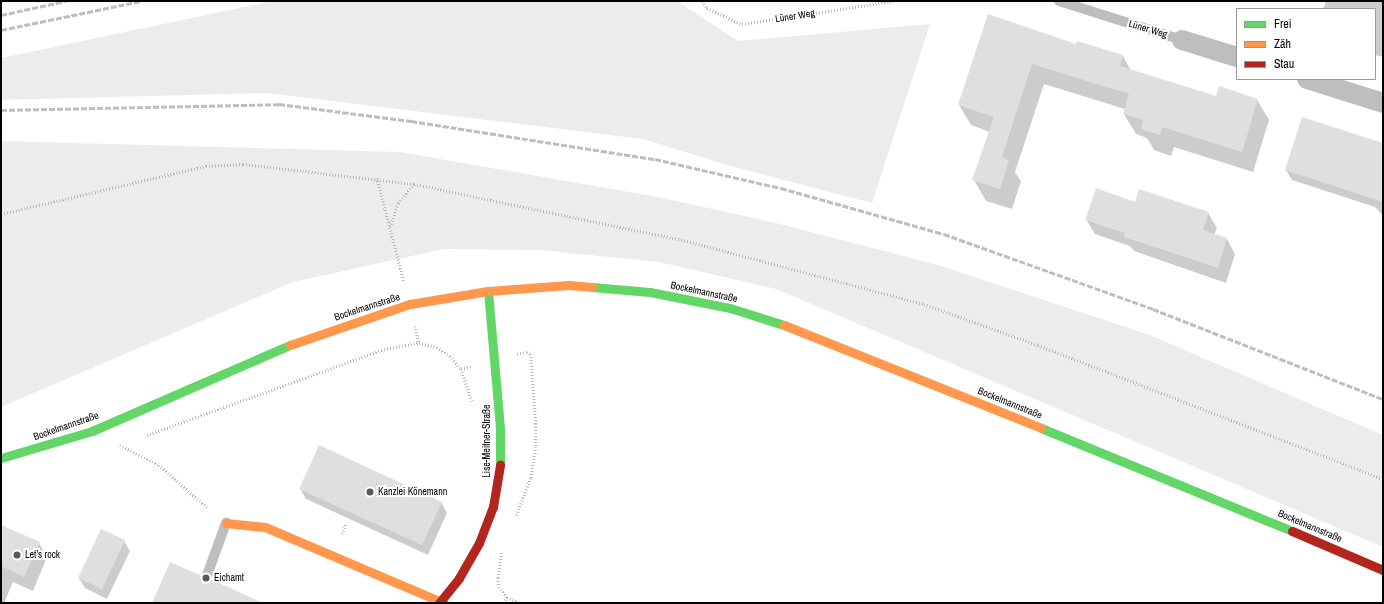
<!DOCTYPE html>
<html>
<head>
<meta charset="utf-8">
<style>
	body { margin:0 }
	#map { position:relative; width:1384px; height:604px; overflow:hidden; background:#fff; font-family:"Archivo Narrow",sans-serif }
	div>[style] { position:absolute }
	.green>* { inset:0; background:#ececec }
	.shadow>* { inset:0; background:#0003 }
	.building>* { inset:0; background:#dfdfdf }
	.path>* { height:2.5px; margin-top:-1.25px; transform-origin:0; background:repeating-linear-gradient(90deg,#b9b9b9 0 1px,transparent 0 3px) }
	.lane>* { height:10px; margin:-5px; padding:0 5px; transform-origin:5px; border-radius:5px; background:#bebebe }
	.street>* { height:20px; margin:-10px; padding:0 10px; transform-origin:10px; border-radius:10px; background:#bebebe }
	.fast>* { height:9px; margin:-4.5px; padding:0 4.5px; transform-origin:4.5px; border-radius:4.5px; background:#63d668 }
	.slow>* { height:9px; margin:-4.5px; padding:0 4.5px; transform-origin:4.5px; border-radius:4.5px; background:#ff974d }
	.jam>* { height:9px; margin:-4.5px; padding:0 4.5px; transform-origin:4.5px; border-radius:4.5px; background:#b3261e }
	.rail>* { height:3px; margin-top:-1.5px; transform-origin:0; background:repeating-linear-gradient(90deg,#bebebe 0 6px,transparent 0 8px) }
	.dots>* { width:11px; height:11px; translate:-50% -50%; box-sizing:border-box; border:2px solid #fff; border-radius:50% }
	span { translate:-50% -50%; white-space:nowrap; text-align:center; line-height:1.15; -webkit-text-stroke:4px #fff; paint-order:stroke }
	.street-label { font-size:10px; color:#000 }
	.poi-label { font-size:10px; color:#000 }
	.left { translate:0 -50%; text-align:left }
	.frame { position:absolute; inset:0; border:2px solid #000; pointer-events:none }
	.legend { position:absolute; left:1236px; top:8px; width:140px; height:72px; box-sizing:border-box; background:#fff; border:1px solid #999; margin:0; padding:5px 7px; list-style:none; font-size:12px; color:#000 }
	.legend li { display:flex; align-items:center; gap:8px; height:20px }
	.legend b { width:20px; border:1px solid #999 }
</style>
</head>
<body>
<div id="map">
	<div class="green">
		<i style="clip-path:polygon(273px 1px,677px 1px,738px 41px,930px 24px,872px 203px,734px 167px,643px 139px,267px 93px,1px 100px,1px 58px)"></i>
		<i style="clip-path:polygon(1px 141px,400px 152px,658px 197px,776px 223px,938px 265px,1147px 334px,1383px 435px,1383px 547px,776px 289px,659px 262px,541px 250px,444px 249px,293px 282px,1px 407px)"></i>
	</div>
	<div class="shadow">
		<i style="clip-path:polygon(1326px 1px,1383px 1px,1383px 57px,1375px 55px,1375px 9px,1323px 9px)"></i>
		<i style="clip-path:polygon(988px 16px,1077px 45px,1078px 42px,1123px 56px,1131px 71px,1216px 97px,1257px 100px,1269px 120px,1253px 172px,1174px 147px,1171px 156px,1154px 150px,1147px 138px,1136px 134px,1124px 114px,1125px 109px,1044px 84px,1015px 172px,1021px 181px,1012px 209px,986px 201px,974px 180px,990px 132px,971px 125px,959px 105px)"></i>
		<i style="clip-path:polygon(1383px 152px,1383px 216px,1375px 207px,1292px 180px,1286px 170px)"></i>
		<i style="clip-path:polygon(1136px 203px,1208px 213px,1217px 228px,1214px 235px,1227px 239px,1235px 254px,1226px 283px,1134px 251px,1130px 246px,1095px 234px,1086px 219px)"></i>
		<i style="clip-path:polygon(300px 489px,441px 502px,447px 513px,428px 555px,306px 499px)"></i>
		<i style="clip-path:polygon(1px 526px,39px 543px,47px 557px,33px 591px,13px 582px,4px 603px,1px 603px)"></i>
		<i style="clip-path:polygon(124px 541px,130px 551px,107px 599px,85px 588px,79px 578px)"></i>
	</div>
	<div class="building">
		<i style="clip-path:polygon(988px 14px,1076px 44px,1077px 41px,1123px 55px,1120px 66px,1216px 96px,1219px 86px,1258px 99px,1242px 152px,1162px 127px,1160px 135px,1141px 129px,1143px 120px,1123px 114px,1129px 94px,1032px 64px,1002px 157px,1009px 160px,1000px 189px,972px 180px,994px 117px,958px 105px)"></i>
		<i style="clip-path:polygon(1302px 117px,1383px 143px,1383px 202px,1285px 170px)"></i>
		<i style="clip-path:polygon(1096px 188px,1135px 202px,1139px 189px,1209px 212px,1203px 230px,1227px 238px,1218px 268px,1124px 237px,1125px 233px,1085px 220px)"></i>
		<i style="clip-path:polygon(319px 445px,442px 502px,422px 545px,299px 489px)"></i>
		<i style="clip-path:polygon(1px 525px,40px 542px,24px 577px,1px 566px)"></i>
		<i style="clip-path:polygon(101px 529px,125px 540px,102px 589px,78px 578px)"></i>
		<i style="clip-path:polygon(170px 562px,200px 575px,203px 584px,212px 580px,263px 603px,152px 603px)"></i>
	</div>
	<div class="path">
		<i style="left:703px;top:1px;width:8px;rotate:60deg"></i>
		<i style="left:707px;top:8px;width:38px;rotate:25deg"></i>
		<i style="left:742px;top:24px;width:154px;rotate:-8.6deg"></i>
		<i style="left:377px;top:178px;width:106px;rotate:75.3deg"></i>
		<i style="left:1px;top:214px;width:211px;rotate:-13.2deg"></i>
		<i style="left:206px;top:166px;width:37px;rotate:-3deg"></i>
		<i style="left:243px;top:164px;width:172px;rotate:6.7deg"></i>
		<i style="left:414px;top:184px;width:279px;rotate:11.8deg"></i>
		<i style="left:687px;top:241px;width:245px;rotate:14.9deg"></i>
		<i style="left:924px;top:304px;width:121px;rotate:19.8deg"></i>
		<i style="left:1038px;top:345px;width:370px;rotate:21.2deg"></i>
		<i style="left:390px;top:227px;width:25px;rotate:-72deg"></i>
		<i style="left:398px;top:203px;width:25px;rotate:-50deg"></i>
		<i style="left:415px;top:326px;width:17px;rotate:77deg"></i>
		<i style="left:517px;top:354px;width:10px;rotate:-11deg"></i>
		<i style="left:527px;top:352px;width:4px;rotate:27deg"></i>
		<i style="left:531px;top:354px;width:70px;rotate:85.9deg"></i>
		<i style="left:536px;top:424px;width:23px;rotate:90deg"></i>
		<i style="left:536px;top:447px;width:31px;rotate:99deg"></i>
		<i style="left:531px;top:478px;width:40px;rotate:111deg"></i>
		<i style="left:461px;top:369px;width:11px;rotate:-15deg"></i>
		<i style="left:147px;top:435px;width:252px;rotate:-19.9deg"></i>
		<i style="left:384px;top:349px;width:36px;rotate:-10deg"></i>
		<i style="left:419px;top:343px;width:18px;rotate:13deg"></i>
		<i style="left:437px;top:347px;width:16px;rotate:35deg"></i>
		<i style="left:450px;top:356px;width:17px;rotate:50deg"></i>
		<i style="left:461px;top:369px;width:34px;rotate:71deg"></i>
		<i style="left:120px;top:445px;width:44px;rotate:27.1deg"></i>
		<i style="left:159px;top:465px;width:65px;rotate:41.3deg"></i>
		<i style="left:342px;top:534px;width:12px;rotate:-70deg"></i>
		<i style="left:502px;top:553px;width:25px;rotate:99deg"></i>
		<i style="left:498px;top:578px;width:9px;rotate:84deg"></i>
		<i style="left:499px;top:587px;width:13px;rotate:51deg"></i>
		<i style="left:507px;top:597px;width:7px;rotate:117deg"></i>
		<i style="left:507px;top:597px;width:14px;rotate:25deg"></i>
	</div>
	<div class="lane">
		<i style="left:1059px;top:1px;width:129px;rotate:17.6deg"></i>
		<i style="left:206px;top:578px;width:59px;rotate:-70deg"></i>
	</div>
	<div class="street">
		<i style="left:1182px;top:40px;width:58px;rotate:17.2deg"></i>
		<i style="left:1307px;top:79px;width:80px;rotate:17.5deg"></i>
	</div>
	<div class="fast">
		<i style="left:592px;top:287px;width:58px;rotate:4.9deg"></i>
		<i style="left:650px;top:292px;width:82px;rotate:11.3deg"></i>
		<i style="left:730px;top:308px;width:57px;rotate:17.5deg"></i>
		<i style="left:488px;top:291px;width:139px;rotate:85deg"></i>
		<i style="left:500px;top:429px;width:36px;rotate:90deg"></i>
		<i style="left:1041px;top:428px;width:271px;rotate:22.3deg"></i>
		<i style="left:1px;top:458px;width:95px;rotate:-16.5deg"></i>
		<i style="left:92px;top:431px;width:216px;rotate:-23.5deg"></i>
	</div>
	<div class="slow">
		<i style="left:784px;top:325px;width:277px;rotate:21.8deg"></i>
		<i style="left:290px;top:345px;width:127px;rotate:-18.9deg"></i>
		<i style="left:410px;top:304px;width:79px;rotate:-9.5deg"></i>
		<i style="left:488px;top:291px;width:81px;rotate:-4.2deg"></i>
		<i style="left:569px;top:285px;width:23px;rotate:5deg"></i>
		<i style="left:226px;top:523px;width:39px;rotate:6deg"></i>
		<i style="left:265px;top:527px;width:194px;rotate:23deg"></i>
	</div>
	<div class="jam">
		<i style="left:1292px;top:531px;width:99px;rotate:23.2deg"></i>
		<i style="left:439px;top:603px;width:32px;rotate:-51deg"></i>
		<i style="left:459px;top:578px;width:40px;rotate:-60.3deg"></i>
		<i style="left:479px;top:543px;width:39px;rotate:-69deg"></i>
		<i style="left:493px;top:507px;width:43px;rotate:-80.5deg"></i>
	</div>
	<div class="rail">
		<i style="left:1px;top:15px;width:66px;rotate:-12.3deg"></i>
		<i style="left:1px;top:30px;width:143px;rotate:-11.7deg"></i>
		<i style="left:1px;top:110px;width:278px;rotate:-1.2deg"></i>
		<i style="left:279px;top:104px;width:133px;rotate:7.3deg"></i>
		<i style="left:411px;top:121px;width:247px;rotate:8.9deg"></i>
		<i style="left:655px;top:159px;width:129px;rotate:13deg"></i>
		<i style="left:781px;top:188px;width:169px;rotate:15.8deg"></i>
		<i style="left:944px;top:234px;width:222px;rotate:19.7deg"></i>
		<i style="left:1153px;top:309px;width:247px;rotate:21.4deg"></i>
	</div>
	<div class="dots">
		<i style="left:370px;top:492px;background:#595959"></i>
		<i style="left:17px;top:555px;background:#595959"></i>
		<i style="left:206px;top:578px;background:#595959"></i>
	</div>
	<div class="street-label">
		<span style="left:795px;top:16px;rotate:-9deg">Lüner Weg</span>
		<span style="left:1148px;top:29px;rotate:17deg">Lüner Weg</span>
		<span style="left:704px;top:292px;rotate:12deg">Bockelmannstraße</span>
		<span style="left:367px;top:307px;rotate:-18deg">Bockelmannstraße</span>
		<span style="left:1010px;top:403px;rotate:22deg">Bockelmannstraße</span>
		<span style="left:66px;top:426px;rotate:-19deg">Bockelmannstraße</span>
		<span style="left:487px;top:441px;rotate:-90deg">Lise-Meitner-Straße</span>
		<span style="left:1310px;top:526px;rotate:23deg">Bockelmannstraße</span>
	</div>
	<div class="poi-label">
		<span class="left" style="left:378px;top:492px">Kanzlei Könemann</span>
		<span class="left" style="left:25px;top:555px">Let’s rock</span>
		<span class="left" style="left:214px;top:578px">Eichamt</span>
	</div>
	<div class="frame"></div>
	<ul class="legend">
	<li><b style="height:5px;background:#63d668"></b>Frei</li>
	<li><b style="height:5px;background:#ff974d"></b>Zäh</li>
	<li><b style="height:5px;background:#b3261e"></b>Stau</li>
	</ul>
</div>
</body>
</html>
